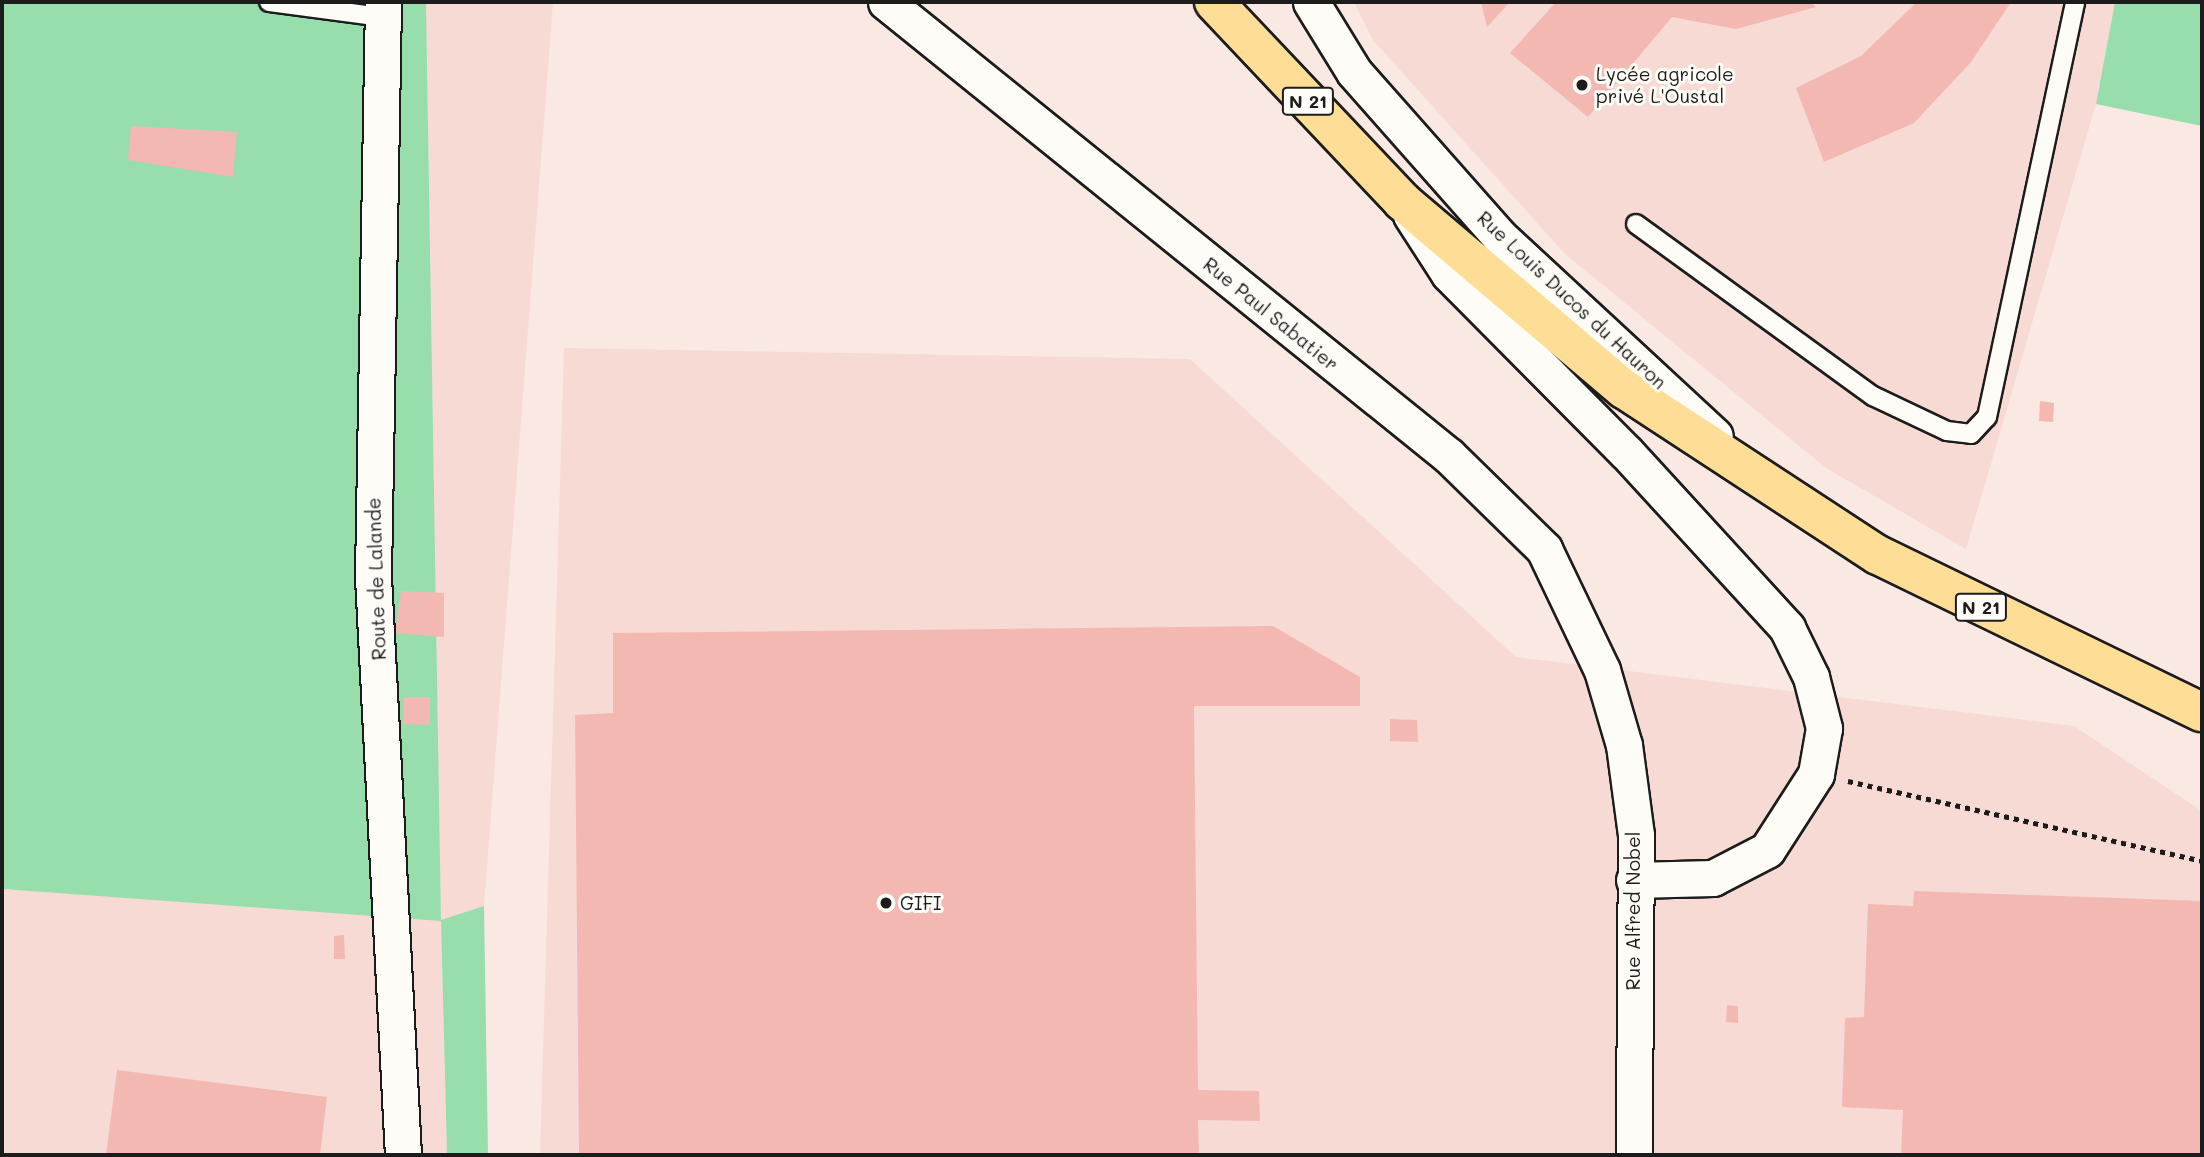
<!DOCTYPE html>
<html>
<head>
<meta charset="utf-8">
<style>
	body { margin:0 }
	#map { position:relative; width:2204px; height:1157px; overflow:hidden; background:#fae8e2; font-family:Mali,sans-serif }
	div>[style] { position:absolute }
	.built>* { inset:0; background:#f8dad4 }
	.green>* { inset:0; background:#97deac }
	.building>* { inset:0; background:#f3b8b2 }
	.path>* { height:4.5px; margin-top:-2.25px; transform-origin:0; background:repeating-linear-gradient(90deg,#1c1c1c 0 5px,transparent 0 10px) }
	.roads { filter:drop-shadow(2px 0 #1c1c1c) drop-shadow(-2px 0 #1c1c1c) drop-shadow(0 2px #1c1c1c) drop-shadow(0 -2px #1c1c1c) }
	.lane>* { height:18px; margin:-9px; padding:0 9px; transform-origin:9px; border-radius:9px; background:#fdfcf7 }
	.street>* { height:35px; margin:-17.5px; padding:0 17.5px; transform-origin:17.5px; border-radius:17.5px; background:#fdfcf7 }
	.primary>* { height:38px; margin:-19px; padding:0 19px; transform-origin:19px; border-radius:19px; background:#fedd96 }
	.dots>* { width:19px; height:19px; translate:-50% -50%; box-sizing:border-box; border:4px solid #fdfcf7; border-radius:50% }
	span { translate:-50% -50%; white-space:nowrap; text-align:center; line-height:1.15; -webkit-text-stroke:6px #fdfcf7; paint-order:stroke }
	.shield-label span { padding:2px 5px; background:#fdfcf7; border:2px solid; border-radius:5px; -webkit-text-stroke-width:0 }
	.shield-label { font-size:18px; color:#1c1c1c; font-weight:700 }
	.poi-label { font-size:19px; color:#1c1c1c }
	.left { translate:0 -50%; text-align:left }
	.street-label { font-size:19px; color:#1c1c1c }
	.frame { position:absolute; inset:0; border:4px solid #1c1c1c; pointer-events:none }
</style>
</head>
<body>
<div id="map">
	<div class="built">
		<i style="clip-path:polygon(426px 2px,553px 2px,484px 906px,441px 921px,447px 1155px,2px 1155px,2px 889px,441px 920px)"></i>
		<i style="clip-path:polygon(1354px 2px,2115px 2px,2096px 104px,1966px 549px,1826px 468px,1564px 253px,1373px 40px)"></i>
		<i style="clip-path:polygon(564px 348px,1190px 359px,1516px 657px,2074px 726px,2202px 811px,2202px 1155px,540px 1155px)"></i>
	</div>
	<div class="green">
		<i style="clip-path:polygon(2px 2px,426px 2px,441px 920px,484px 906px,488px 1155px,447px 1155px,441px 921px,2px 889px)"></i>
		<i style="clip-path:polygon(2115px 2px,2202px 2px,2202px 126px,2096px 104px)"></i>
	</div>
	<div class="building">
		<i style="clip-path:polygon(1481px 2px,1510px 2px,1487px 27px)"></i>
		<i style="clip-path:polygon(1556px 2px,1810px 2px,1816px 7px,1736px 29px,1672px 17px,1588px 117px,1510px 53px)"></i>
		<i style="clip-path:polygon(1917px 2px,2011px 2px,1971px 62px,1914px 123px,1824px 162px,1796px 88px,1861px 56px)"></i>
		<i style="clip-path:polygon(131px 126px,237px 132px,233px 177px,128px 160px)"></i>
		<i style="clip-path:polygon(2040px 401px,2054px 403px,2053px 422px,2039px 421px)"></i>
		<i style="clip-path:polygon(401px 591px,444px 593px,444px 637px,395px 633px)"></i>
		<i style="clip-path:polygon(1273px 626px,1360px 677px,1360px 706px,1194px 706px,1198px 1090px,1259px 1091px,1260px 1121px,1198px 1120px,1199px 1155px,579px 1155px,575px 715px,613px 713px,613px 633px)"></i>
		<i style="clip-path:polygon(404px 697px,430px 697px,430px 725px,403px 724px)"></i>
		<i style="clip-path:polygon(1390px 719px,1417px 720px,1418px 742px,1390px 741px)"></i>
		<i style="clip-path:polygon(1914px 891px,2202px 901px,2202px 1155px,1901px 1155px,1903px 1110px,1842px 1107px,1845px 1018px,1864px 1017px,1868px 904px,1913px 906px)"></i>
		<i style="clip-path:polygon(344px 935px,345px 959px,334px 959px,334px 936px)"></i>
		<i style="clip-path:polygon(1727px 1005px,1738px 1006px,1738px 1023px,1726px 1022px)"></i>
		<i style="clip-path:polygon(117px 1070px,327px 1097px,320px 1155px,106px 1155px)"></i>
	</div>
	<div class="path">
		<i style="left:1848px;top:781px;width:363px;rotate:12.7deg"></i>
	</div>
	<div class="roads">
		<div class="lane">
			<i style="left:269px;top:2px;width:113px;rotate:7.6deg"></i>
			<i style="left:1636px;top:224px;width:293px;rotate:36deg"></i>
			<i style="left:1873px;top:396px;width:82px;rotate:25.3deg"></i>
			<i style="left:1947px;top:431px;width:24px;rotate:7deg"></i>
			<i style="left:1971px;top:434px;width:23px;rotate:-47deg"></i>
			<i style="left:1987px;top:417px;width:424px;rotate:-78deg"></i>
		</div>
		<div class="street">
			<i style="left:383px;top:2px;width:575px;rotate:91deg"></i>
			<i style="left:373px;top:577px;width:579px;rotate:87.03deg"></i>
			<i style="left:886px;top:2px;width:723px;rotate:38.88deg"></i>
			<i style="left:1449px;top:456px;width:133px;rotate:44.4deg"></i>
			<i style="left:1544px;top:549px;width:134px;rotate:64.4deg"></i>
			<i style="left:1602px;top:670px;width:78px;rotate:73.7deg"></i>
			<i style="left:1624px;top:745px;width:91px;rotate:82.4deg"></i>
			<i style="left:1636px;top:835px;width:320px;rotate:90.4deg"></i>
			<i style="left:1311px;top:2px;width:82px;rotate:58.4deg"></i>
			<i style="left:1354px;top:72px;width:219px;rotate:48.5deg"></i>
			<i style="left:1499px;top:236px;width:294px;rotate:42.8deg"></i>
			<i style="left:1411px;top:215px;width:70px;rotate:57.2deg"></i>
			<i style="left:1449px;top:274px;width:251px;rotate:45.2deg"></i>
			<i style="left:1626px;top:452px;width:239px;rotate:47.5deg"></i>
			<i style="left:1787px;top:628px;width:55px;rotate:63.9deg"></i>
			<i style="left:1811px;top:677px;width:53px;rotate:75.7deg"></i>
			<i style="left:1824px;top:728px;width:47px;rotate:99.9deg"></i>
			<i style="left:1816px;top:774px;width:90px;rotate:122.8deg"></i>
			<i style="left:1767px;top:850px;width:61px;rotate:152.6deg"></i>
			<i style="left:1713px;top:878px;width:79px;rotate:178.5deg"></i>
		</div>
		<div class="primary">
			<i style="left:1214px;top:2px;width:274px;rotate:46.6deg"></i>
			<i style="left:1402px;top:201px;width:291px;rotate:40.3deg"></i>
			<i style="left:1624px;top:389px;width:303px;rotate:33.2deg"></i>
			<i style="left:1878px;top:555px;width:360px;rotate:25.9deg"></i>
		</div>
	</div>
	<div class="dots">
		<i style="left:1582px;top:85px;background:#1c1c1c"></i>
		<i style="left:886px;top:903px;background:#1c1c1c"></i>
	</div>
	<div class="shield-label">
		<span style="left:1308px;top:101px">N 21</span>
		<span style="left:1981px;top:607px">N 21</span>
	</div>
	<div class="poi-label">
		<span class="left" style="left:1596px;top:85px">Lycée agricole<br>privé L'Oustal</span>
		<span class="left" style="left:900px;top:903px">GIFI</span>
	</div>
	<div class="street-label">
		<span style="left:1572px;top:300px;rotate:43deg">Rue Louis Ducos du Hauron</span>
		<span style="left:1271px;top:314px;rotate:39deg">Rue Paul Sabatier</span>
		<span style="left:376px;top:579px;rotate:-92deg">Route de Lalande</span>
		<span style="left:1633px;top:911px;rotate:-90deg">Rue Alfred Nobel</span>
	</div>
	<div class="frame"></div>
</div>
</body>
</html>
